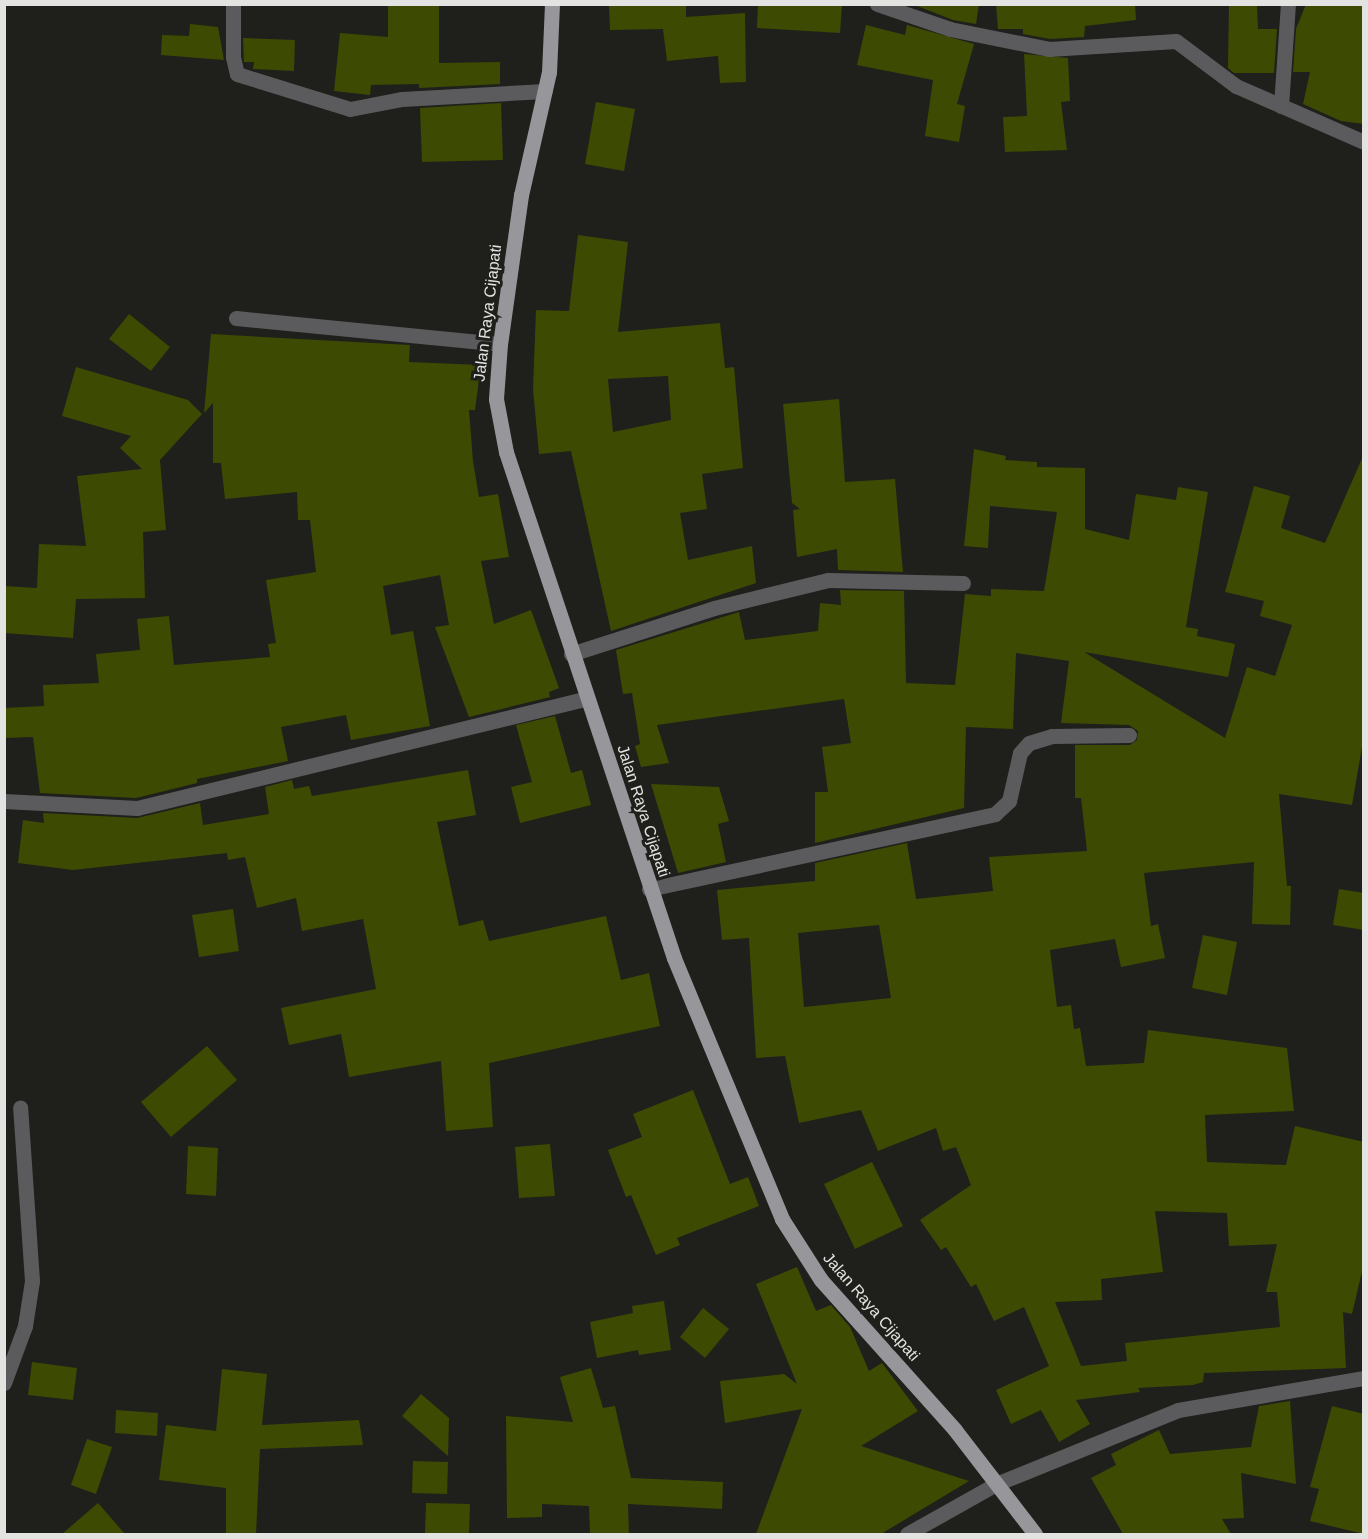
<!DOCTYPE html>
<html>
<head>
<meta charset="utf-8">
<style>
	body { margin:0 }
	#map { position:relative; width:1368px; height:1539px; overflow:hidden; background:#1f201c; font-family:Helvetica,sans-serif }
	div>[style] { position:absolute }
	.building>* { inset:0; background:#3d4a02 }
	.minor>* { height:15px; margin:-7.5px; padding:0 7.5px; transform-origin:7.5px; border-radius:7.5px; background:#5b5b5d }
	.primary>* { height:15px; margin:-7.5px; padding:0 7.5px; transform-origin:7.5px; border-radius:7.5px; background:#97979b }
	span { translate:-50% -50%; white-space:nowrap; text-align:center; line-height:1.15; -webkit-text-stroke:6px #1f201c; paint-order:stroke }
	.street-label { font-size:16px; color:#e3e4e1 }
	.frame { position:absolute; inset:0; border:6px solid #e3e4e1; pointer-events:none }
</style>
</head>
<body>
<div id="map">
	<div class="building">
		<i style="clip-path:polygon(388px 4px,439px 4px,439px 63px,500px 62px,500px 84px,419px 88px,419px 84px,371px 85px,370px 95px,334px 91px,340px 33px,388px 37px)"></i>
		<i style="clip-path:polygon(609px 4px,686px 4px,686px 17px,745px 13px,746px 82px,720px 83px,718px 56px,667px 61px,663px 29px,610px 30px)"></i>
		<i style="clip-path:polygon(758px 4px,842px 4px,840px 33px,757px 28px)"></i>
		<i style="clip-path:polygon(912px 4px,979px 4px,976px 24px,953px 20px)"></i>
		<i style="clip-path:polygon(996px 4px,1135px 4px,1136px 20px,1085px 26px,1084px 37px,1050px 39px,1023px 34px,1023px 29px,998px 29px)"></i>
		<i style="clip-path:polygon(1229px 4px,1257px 4px,1258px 29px,1277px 29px,1274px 73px,1234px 73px,1228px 68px)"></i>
		<i style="clip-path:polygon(1306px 4px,1364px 4px,1364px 124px,1341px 121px,1303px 104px,1310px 72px,1293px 72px,1296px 29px)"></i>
		<i style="clip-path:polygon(190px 24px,218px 27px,224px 60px,161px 55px,162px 35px,189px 36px)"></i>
		<i style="clip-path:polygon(866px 25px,905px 35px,907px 25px,974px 44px,957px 104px,965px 106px,959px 142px,925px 136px,933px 80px,857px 65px)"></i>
		<i style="clip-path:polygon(243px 38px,295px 40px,294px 71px,253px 69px,254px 62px,244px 62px)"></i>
		<i style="clip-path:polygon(1024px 54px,1068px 58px,1070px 101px,1061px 102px,1067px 150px,1005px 152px,1003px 117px,1027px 116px)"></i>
		<i style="clip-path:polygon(596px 102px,635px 109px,624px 171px,585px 164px)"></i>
		<i style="clip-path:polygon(501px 103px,503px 160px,422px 162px,420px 108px)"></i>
		<i style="clip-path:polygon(evenodd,578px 235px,628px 242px,618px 332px,720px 323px,725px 368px,734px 367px,743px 468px,702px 474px,707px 509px,680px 513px,688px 560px,752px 546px,756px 583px,611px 631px,571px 451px,539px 454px,533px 389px,536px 310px,569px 311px,578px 235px,668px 376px,671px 420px,613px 432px,608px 379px,668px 376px)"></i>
		<i style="clip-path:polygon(129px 314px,170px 347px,151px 371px,109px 339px)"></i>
		<i style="clip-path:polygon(211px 334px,410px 345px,409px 362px,481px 365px,475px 410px,469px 410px,473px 461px,479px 497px,498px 494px,509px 557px,481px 561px,494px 624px,531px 610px,559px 688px,549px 692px,550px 697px,469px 717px,435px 627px,449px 625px,440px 575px,383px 586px,391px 635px,413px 631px,430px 726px,351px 740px,346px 715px,281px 727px,288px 761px,197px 779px,197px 783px,136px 798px,40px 793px,33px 737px,4px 738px,4px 708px,44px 706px,43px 685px,99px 683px,96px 654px,140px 650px,137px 619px,169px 616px,174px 665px,270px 657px,268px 644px,276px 643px,266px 580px,316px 572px,310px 520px,298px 520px,297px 492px,225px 499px,221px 463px,213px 463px,213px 403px,204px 413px)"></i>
		<i style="clip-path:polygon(76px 367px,188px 400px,202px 414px,160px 460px,166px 530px,143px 532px,145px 598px,76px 599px,73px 638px,4px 633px,4px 586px,37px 588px,39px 544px,86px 546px,77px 476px,142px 469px,120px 448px,131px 436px,62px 416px)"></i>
		<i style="clip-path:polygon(839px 399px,845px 482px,895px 479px,903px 572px,838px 570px,837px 549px,797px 557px,793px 510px,800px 509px,792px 503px,783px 404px)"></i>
		<i style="clip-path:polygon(evenodd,974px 449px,1006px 456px,1005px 460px,1037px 462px,1037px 467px,1085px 468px,1085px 529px,1129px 540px,1136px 494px,1176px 500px,1178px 487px,1208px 492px,1186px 627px,1198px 629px,1197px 636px,1235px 644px,1228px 677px,1084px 652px,1225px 738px,1247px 667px,1275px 676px,1292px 625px,1260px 616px,1264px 601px,1225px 592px,1254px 486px,1290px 496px,1281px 528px,1325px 543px,1364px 454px,1364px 735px,1352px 805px,1279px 794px,1287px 886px,1291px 886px,1290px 925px,1252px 924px,1254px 862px,1144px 873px,1151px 926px,1158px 924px,1165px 958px,1121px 967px,1115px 939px,1050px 950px,1057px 1007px,1071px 1005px,1074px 1029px,1080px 1028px,1086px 1066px,1144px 1063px,1148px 1030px,1287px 1048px,1294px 1111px,1205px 1115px,1207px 1162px,1286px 1165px,1295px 1126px,1364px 1142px,1364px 1263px,1352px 1314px,1343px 1312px,1346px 1368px,1204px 1373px,1203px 1382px,1193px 1385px,1138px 1388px,1140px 1392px,1076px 1400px,1090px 1424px,1059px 1442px,1041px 1410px,1011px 1424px,996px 1390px,1049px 1366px,1024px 1307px,994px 1321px,976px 1284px,971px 1287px,946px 1247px,941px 1250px,920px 1220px,971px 1185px,956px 1147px,943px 1151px,936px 1128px,878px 1151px,861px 1110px,799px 1123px,785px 1056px,756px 1058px,749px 938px,722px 940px,717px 890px,815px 881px,815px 863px,907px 843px,916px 899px,993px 891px,989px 857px,1087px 851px,1081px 798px,1075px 798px,1075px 745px,1130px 745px,1137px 740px,1138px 731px,1129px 725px,1061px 723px,1069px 661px,1016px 653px,1013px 729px,966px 727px,964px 808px,815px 843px,815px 792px,828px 792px,822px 747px,851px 743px,844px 699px,657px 725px,669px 763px,641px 767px,635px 746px,640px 744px,632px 693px,623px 694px,616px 650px,739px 612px,745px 640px,818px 631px,820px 603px,841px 605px,840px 590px,904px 591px,906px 683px,955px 685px,965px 594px,991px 596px,991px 589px,1044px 591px,1057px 512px,990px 506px,988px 548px,964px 546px,974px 449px,879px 925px,891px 998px,804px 1007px,798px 933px,879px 925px,974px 449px,1155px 1211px,1227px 1213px,1229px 1246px,1277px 1244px,1266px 1292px,1277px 1292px,1280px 1327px,1125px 1343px,1127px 1361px,1081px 1366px,1055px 1302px,1102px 1300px,1101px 1279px,1163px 1272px,1155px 1211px)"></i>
		<i style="clip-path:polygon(555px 716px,571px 773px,582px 770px,591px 805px,520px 823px,511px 787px,532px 782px,516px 725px)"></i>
		<i style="clip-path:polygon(468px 770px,476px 815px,437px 822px,459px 926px,483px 920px,489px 941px,606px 916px,621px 980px,649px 973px,660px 1026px,489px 1063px,493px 1127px,446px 1131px,441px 1061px,349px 1077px,341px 1034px,289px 1045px,281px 1008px,376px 989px,363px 919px,302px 931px,296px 898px,257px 908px,245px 857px,228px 860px,227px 853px,73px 870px,18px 863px,23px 820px,44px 823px,43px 813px,137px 818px,200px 803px,203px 825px,269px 814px,265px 787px,292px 780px,294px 789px,309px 786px,312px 796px)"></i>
		<i style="clip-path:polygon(651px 784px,719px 787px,729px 821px,718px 824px,726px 862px,678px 873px)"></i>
		<i style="clip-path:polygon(1339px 889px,1364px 893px,1364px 930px,1333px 925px)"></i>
		<i style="clip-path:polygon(233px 909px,239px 951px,199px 957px,192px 915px)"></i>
		<i style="clip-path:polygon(1203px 935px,1237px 942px,1227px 995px,1192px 988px)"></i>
		<i style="clip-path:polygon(207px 1046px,237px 1080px,171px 1137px,141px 1102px)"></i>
		<i style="clip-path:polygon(693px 1090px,730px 1184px,748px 1177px,759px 1206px,677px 1238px,680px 1245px,656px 1255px,631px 1195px,626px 1197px,608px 1150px,642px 1137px,633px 1114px)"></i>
		<i style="clip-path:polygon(550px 1144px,555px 1196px,519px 1198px,515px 1147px)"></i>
		<i style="clip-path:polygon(188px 1146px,218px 1148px,216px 1196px,186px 1194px)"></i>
		<i style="clip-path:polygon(872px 1162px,903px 1226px,855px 1249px,824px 1184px)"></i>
		<i style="clip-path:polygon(797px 1267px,816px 1311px,831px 1305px,850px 1327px,869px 1371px,882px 1363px,918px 1411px,861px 1446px,969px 1481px,881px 1534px,756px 1534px,802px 1409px,725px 1423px,720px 1381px,784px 1374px,797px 1384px,756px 1284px)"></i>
		<i style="clip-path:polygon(664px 1301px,671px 1350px,639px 1355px,638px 1350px,597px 1358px,590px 1322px,633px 1313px,632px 1306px)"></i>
		<i style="clip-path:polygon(703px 1308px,729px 1329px,705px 1358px,680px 1337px)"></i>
		<i style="clip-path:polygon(32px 1362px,77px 1368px,73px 1400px,28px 1395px)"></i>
		<i style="clip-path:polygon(591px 1368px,603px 1408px,615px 1406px,631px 1478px,723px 1482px,722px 1509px,628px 1504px,629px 1534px,590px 1534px,589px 1506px,542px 1504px,542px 1517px,507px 1518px,506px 1416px,573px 1422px,560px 1377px)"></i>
		<i style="clip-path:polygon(222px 1369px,267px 1374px,262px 1425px,359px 1420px,363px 1445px,260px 1449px,256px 1534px,226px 1534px,226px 1488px,159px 1480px,166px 1425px,216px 1431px)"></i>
		<i style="clip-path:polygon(421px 1394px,449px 1418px,448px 1456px,402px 1416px)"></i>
		<i style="clip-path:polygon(1290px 1401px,1296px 1484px,1241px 1473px,1244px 1518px,1222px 1519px,1231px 1534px,1123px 1534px,1091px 1478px,1116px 1465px,1111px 1454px,1159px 1430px,1170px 1454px,1251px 1447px,1259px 1406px)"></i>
		<i style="clip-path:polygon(1332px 1406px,1364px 1414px,1364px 1534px,1310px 1521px,1319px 1489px,1310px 1487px)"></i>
		<i style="clip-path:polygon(116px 1410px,158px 1413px,157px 1436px,115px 1433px)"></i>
		<i style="clip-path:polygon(87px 1439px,112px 1447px,96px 1494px,71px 1485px)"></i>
		<i style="clip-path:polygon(413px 1461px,448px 1462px,447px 1494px,412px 1493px)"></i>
		<i style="clip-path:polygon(98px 1503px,125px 1534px,62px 1534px)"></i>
		<i style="clip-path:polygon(426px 1503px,470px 1504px,469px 1534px,425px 1534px)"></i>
	</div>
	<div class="minor">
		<i style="left:233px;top:4px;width:53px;rotate:90deg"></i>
		<i style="left:233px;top:57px;width:17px;rotate:77deg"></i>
		<i style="left:237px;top:74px;width:118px;rotate:17.2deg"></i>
		<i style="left:350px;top:109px;width:53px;rotate:-10.9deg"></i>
		<i style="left:402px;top:99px;width:143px;rotate:-3.2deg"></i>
		<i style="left:877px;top:4px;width:77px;rotate:18.9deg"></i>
		<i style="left:950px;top:29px;width:101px;rotate:11.4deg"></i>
		<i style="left:1049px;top:49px;width:127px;rotate:-3.6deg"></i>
		<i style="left:1176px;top:41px;width:75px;rotate:36.9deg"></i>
		<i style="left:1236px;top:86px;width:140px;rotate:23.6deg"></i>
		<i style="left:1281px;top:106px;width:102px;rotate:-86.1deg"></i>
		<i style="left:236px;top:318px;width:265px;rotate:5.6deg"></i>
		<i style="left:571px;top:654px;width:150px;rotate:-17.8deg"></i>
		<i style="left:714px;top:608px;width:117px;rotate:-13.8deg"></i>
		<i style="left:828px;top:580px;width:135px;rotate:1.3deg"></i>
		<i style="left:4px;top:801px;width:133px;rotate:3deg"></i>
		<i style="left:137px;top:808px;width:463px;rotate:-13.7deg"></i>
		<i style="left:649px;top:889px;width:354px;rotate:-12.2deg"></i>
		<i style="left:995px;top:814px;width:19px;rotate:-43deg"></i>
		<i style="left:1009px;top:801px;width:49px;rotate:-77.1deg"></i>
		<i style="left:1020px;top:753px;width:13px;rotate:-48deg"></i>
		<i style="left:1029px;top:743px;width:24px;rotate:-17deg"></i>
		<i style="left:1052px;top:736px;width:77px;rotate:-0.7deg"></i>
		<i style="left:4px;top:1383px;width:61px;rotate:-69.8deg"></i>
		<i style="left:25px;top:1326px;width:46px;rotate:-81.2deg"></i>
		<i style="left:32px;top:1281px;width:174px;rotate:-93.9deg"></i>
		<i style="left:907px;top:1534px;width:102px;rotate:-29.3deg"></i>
		<i style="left:996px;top:1484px;width:196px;rotate:-22.1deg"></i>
		<i style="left:1178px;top:1410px;width:189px;rotate:-9.8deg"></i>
	</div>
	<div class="primary">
		<i style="left:552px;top:4px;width:68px;rotate:92.5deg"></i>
		<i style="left:549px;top:72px;width:126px;rotate:102.8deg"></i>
		<i style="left:521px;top:195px;width:150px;rotate:98deg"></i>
		<i style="left:500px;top:344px;width:55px;rotate:94.2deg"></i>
		<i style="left:496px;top:399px;width:54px;rotate:79.3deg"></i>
		<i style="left:506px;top:452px;width:533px;rotate:71.63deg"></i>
		<i style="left:674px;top:958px;width:282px;rotate:67.5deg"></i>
		<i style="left:782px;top:1219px;width:72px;rotate:57.4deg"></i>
		<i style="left:821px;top:1280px;width:201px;rotate:48.2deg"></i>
		<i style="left:955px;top:1430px;width:131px;rotate:52.4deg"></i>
	</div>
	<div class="street-label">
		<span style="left:488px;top:313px;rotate:-83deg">Jalan Raya Cijapati</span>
		<span style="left:643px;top:811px;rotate:72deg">Jalan Raya Cijapati</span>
		<span style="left:871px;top:1307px;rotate:49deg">Jalan Raya Cijapati</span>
	</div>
	<div class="frame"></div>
</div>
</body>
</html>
